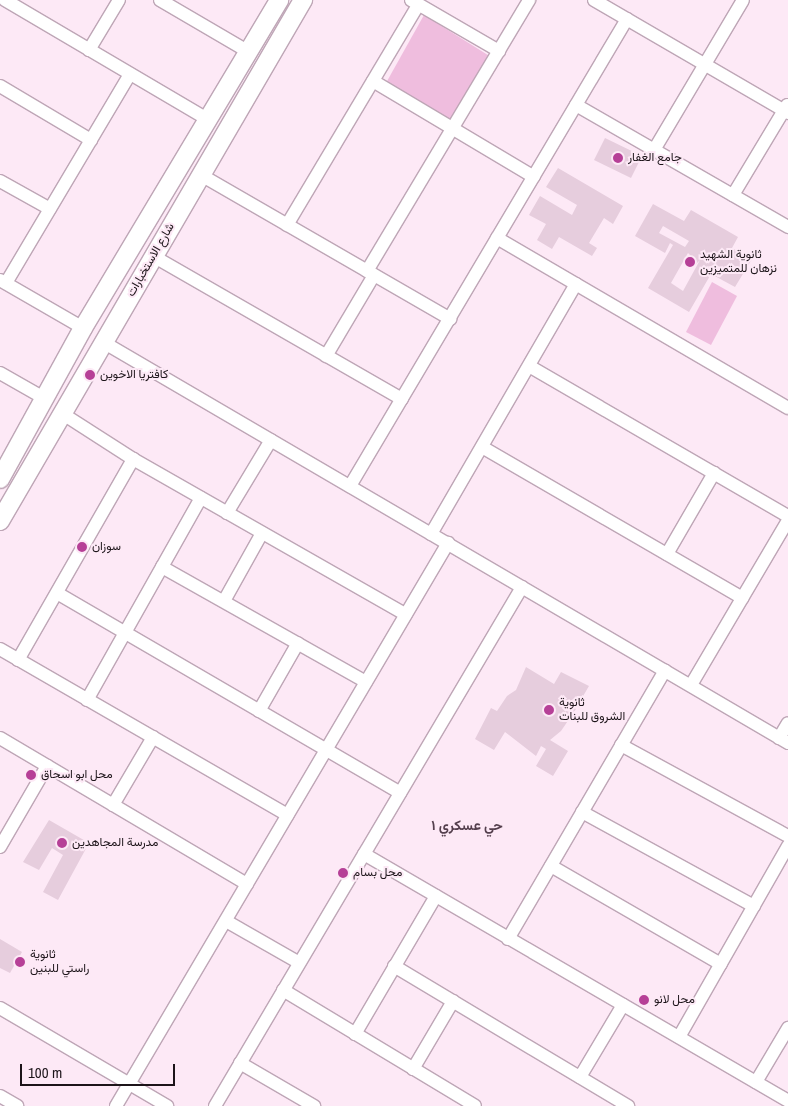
<!DOCTYPE html>
<html>
<head>
<meta charset="utf-8">
<style>
	body { margin:0 }
	#map { position:relative; width:788px; height:1106px; overflow:hidden; background:#fde9f6; font-family:"Archivo Narrow",Vazirmatn,sans-serif }
	div>[style] { position:absolute }
	.green>* { inset:0; background:#efbdde }
	.building>* { inset:0; background:#e6cddd }
	.roads { filter:drop-shadow(1px 0 #bea6b6) drop-shadow(-1px 0 #bea6b6) drop-shadow(0 1px #bea6b6) drop-shadow(0 -1px #bea6b6) }
	.street>* { height:12px; margin:-6px; padding:0 6px; transform-origin:6px; border-radius:6px; background:#fff }
	.secondary>* { height:18px; margin:-9px; padding:0 9px; transform-origin:9px; border-radius:9px; background:#fff }
	.dots>* { width:14px; height:14px; translate:-50% -50%; box-sizing:border-box; border:2px solid #fde9f6; border-radius:50% }
	span { translate:-50% -50%; white-space:nowrap; text-align:center; line-height:1.15; -webkit-text-stroke:4px #fde9f6; paint-order:stroke }
	.poi-label { font-size:12px; color:#1c1419 }
	.left { translate:0 -50%; text-align:left }
	.street-label { font-size:12px; color:#1c1419 }
	.neighbourhood-label { font-size:14px; color:#543f4d; font-weight:700 }
	.scale { position:absolute; left:20px; top:1064px; width:155px; height:22px; box-sizing:border-box; border:2px solid #1c1419; border-top:0; padding-left:6px; font-size:15px; line-height:18px; white-space:nowrap; color:#1c1419; -webkit-text-stroke:4px #fde9f6; paint-order:stroke }
</style>
</head>
<body>
<div id="map">
	<div class="green">
		<i style="clip-path:polygon(424px 15px,491px 57px,454px 124px,386px 83px)"></i>
		<i style="clip-path:polygon(712px 282px,737px 296px,711px 345px,686px 332px)"></i>
	</div>
	<div class="building">
		<i style="clip-path:polygon(605px 138px,642px 156px,631px 178px,594px 160px)"></i>
		<i style="clip-path:polygon(558px 168px,623px 206px,613px 224px,604px 218px,589px 243px,597px 248px,592px 256px,559px 237px,552px 249px,537px 240px,546px 224px,529px 215px,540px 196px,572px 215px,577px 205px,546px 187px)"></i>
		<i style="clip-path:polygon(evenodd,653px 204px,684px 221px,691px 210px,738px 237px,732px 248px,752px 259px,735px 287px,711px 274px,689px 312px,648px 288px,673px 245px,670px 243px,665px 253px,635px 236px,653px 204px,663px 226px,689px 241px,685px 247px,659px 233px,663px 226px,653px 204px,688px 253px,690px 255px,687px 261px,695px 265px,700px 260px,683px 291px,671px 283px,688px 253px)"></i>
		<i style="clip-path:polygon(526px 667px,554px 684px,561px 672px,589px 686px,579px 703px,573px 699px,570px 706px,576px 709px,561px 731px,550px 740px,568px 751px,553px 776px,536px 766px,546px 749px,541px 746px,536px 756px,505px 732px,494px 750px,475px 739px,491px 708px,497px 711px,507px 696px,516px 690px)"></i>
		<i style="clip-path:polygon(49px 820px,89px 843px,58px 900px,43px 892px,63px 855px,52px 848px,39px 870px,23px 862px)"></i>
		<i style="clip-path:polygon(0 939px,22px 952px,10px 973px,0 968px)"></i>
	</div>
	<div class="roads">
		<div class="street">
			<i style="left:5px;top:0;width:237px;rotate:30.5deg"></i>
			<i style="left:160px;top:0;width:103px;rotate:30.3deg"></i>
			<i style="left:411px;top:0;width:102px;rotate:30.1deg"></i>
			<i style="left:594px;top:0;width:225px;rotate:30.2deg"></i>
			<i style="left:89px;top:50px;width:58px;rotate:-59deg"></i>
			<i style="left:373px;top:81px;width:187px;rotate:30.8deg"></i>
			<i style="left:0;top:86px;width:106px;rotate:30.7deg"></i>
			<i style="left:576px;top:105px;width:245px;rotate:29.9deg"></i>
			<i style="left:654px;top:150px;width:174px;rotate:-59.3deg"></i>
			<i style="left:201px;top:175px;width:288px;rotate:30deg"></i>
			<i style="left:0;top:181px;width:57px;rotate:29.2deg"></i>
			<i style="left:733px;top:195px;width:105px;rotate:-59deg"></i>
			<i style="left:287px;top:225px;width:256px;rotate:-59.2deg"></i>
			<i style="left:497px;top:238px;width:337px;rotate:30.3deg"></i>
			<i style="left:153px;top:256px;width:287px;rotate:29.9deg"></i>
			<i style="left:367px;top:271px;width:316px;rotate:-59.1deg"></i>
			<i style="left:0;top:280px;width:96px;rotate:30deg"></i>
			<i style="left:6px;top:283px;width:243px;rotate:-59.3deg"></i>
			<i style="left:103px;top:342px;width:794px;rotate:30.34deg"></i>
			<i style="left:326px;top:356px;width:94px;rotate:-59.3deg"></i>
			<i style="left:529px;top:366px;width:299px;rotate:30.1deg"></i>
			<i style="left:0;top:373px;width:51px;rotate:29.6deg"></i>
			<i style="left:63px;top:414px;width:83px;rotate:32.7deg"></i>
			<i style="left:133px;top:459px;width:314px;rotate:29.7deg"></i>
			<i style="left:482px;top:447px;width:301px;rotate:30.1deg"></i>
			<i style="left:350px;top:486px;width:543px;rotate:-59.33deg"></i>
			<i style="left:227px;top:513px;width:85px;rotate:-58.9deg"></i>
			<i style="left:431px;top:534px;width:289px;rotate:-59.9deg"></i>
			<i style="left:667px;top:554px;width:94px;rotate:-59.9deg"></i>
			<i style="left:162px;top:567px;width:234px;rotate:29.4deg"></i>
			<i style="left:57px;top:593px;width:397px;rotate:30.2deg"></i>
			<i style="left:224px;top:601px;width:78px;rotate:-60.8deg"></i>
			<i style="left:0;top:649px;width:332px;rotate:30deg"></i>
			<i style="left:18px;top:660px;width:232px;rotate:-60.2deg"></i>
			<i style="left:691px;top:685px;width:191px;rotate:-59.5deg"></i>
			<i style="left:87px;top:700px;width:232px;rotate:-60.6deg"></i>
			<i style="left:259px;top:711px;width:78px;rotate:-60.2deg"></i>
			<i style="left:0;top:738px;width:287px;rotate:30.6deg"></i>
			<i style="left:779px;top:738px;width:17px;rotate:-59deg"></i>
			<i style="left:621px;top:745px;width:190px;rotate:28.6deg"></i>
			<i style="left:113px;top:805px;width:79px;rotate:-59.5deg"></i>
			<i style="left:582px;top:812px;width:196px;rotate:28.7deg"></i>
			<i style="left:0;top:847px;width:94px;rotate:-59.9deg"></i>
			<i style="left:364px;top:854px;width:491px;rotate:30.2deg"></i>
			<i style="left:551px;top:866px;width:196px;rotate:30deg"></i>
			<i style="left:226px;top:921px;width:83px;rotate:29.7deg"></i>
			<i style="left:508px;top:939px;width:311px;rotate:-59.7deg"></i>
			<i style="left:394px;top:966px;width:273px;rotate:30.9deg"></i>
			<i style="left:283px;top:990px;width:224px;rotate:31.1deg"></i>
			<i style="left:0;top:1008px;width:194px;rotate:30.4deg"></i>
			<i style="left:355px;top:1034px;width:160px;rotate:-59.6deg"></i>
			<i style="left:679px;top:1037px;width:220px;rotate:-60.3deg"></i>
			<i style="left:240px;top:1063px;width:86px;rotate:30.2deg"></i>
			<i style="left:413px;top:1069px;width:79px;rotate:-59.5deg"></i>
			<i style="left:580px;top:1077px;width:84px;rotate:-59.2deg"></i>
			<i style="left:756px;top:1082px;width:63px;rotate:-59.3deg"></i>
			<i style="left:0;top:1096px;width:20px;rotate:30deg"></i>
			<i style="left:116px;top:1106px;width:654px;rotate:-59.47deg"></i>
			<i style="left:215px;top:1106px;width:603px;rotate:-59.39deg"></i>
		</div>
		<div class="secondary">
			<i style="left:0;top:479px;width:172px;rotate:-61.2deg"></i>
			<i style="left:83px;top:328px;width:382px;rotate:-59.1deg"></i>
			<i style="left:0;top:521px;width:603px;rotate:-59.82deg"></i>
		</div>
	</div>
	<div class="dots">
		<i style="left:618px;top:158px;background:#b64097"></i>
		<i style="left:690px;top:262px;background:#b64097"></i>
		<i style="left:90px;top:375px;background:#b64097"></i>
		<i style="left:82px;top:547px;background:#b64097"></i>
		<i style="left:549px;top:710px;background:#b64097"></i>
		<i style="left:31px;top:775px;background:#b64097"></i>
		<i style="left:62px;top:843px;background:#b64097"></i>
		<i style="left:343px;top:873px;background:#b64097"></i>
		<i style="left:20px;top:962px;background:#b64097"></i>
		<i style="left:644px;top:1000px;background:#b64097"></i>
	</div>
	<div class="poi-label">
		<span class="left" style="left:628px;top:158px">جامع الغفار</span>
		<span class="left" style="left:700px;top:262px">ثانوية الشهيد<br>نزهان للمتميزين</span>
		<span class="left" style="left:100px;top:375px">كافتريا الاخوين</span>
		<span class="left" style="left:92px;top:547px">سوزان</span>
		<span class="left" style="left:559px;top:710px">ثانوية<br>الشروق للبنات</span>
		<span class="left" style="left:41px;top:775px">محل ابو اسحاق</span>
		<span class="left" style="left:72px;top:843px">مدرسة المجاهدين</span>
		<span class="left" style="left:353px;top:873px">محل بسام</span>
		<span class="left" style="left:30px;top:962px">ثانوية<br>راستي للبنين</span>
		<span class="left" style="left:654px;top:1000px">محل لانو</span>
	</div>
	<div class="street-label">
		<span style="left:151px;top:260px;rotate:-60deg">شارع الاستخبارات</span>
	</div>
	<div class="neighbourhood-label">
		<span style="left:467px;top:825px">حي عسكري ١</span>
	</div>
	<div class="scale">100 m</div>
</div>
</body>
</html>
